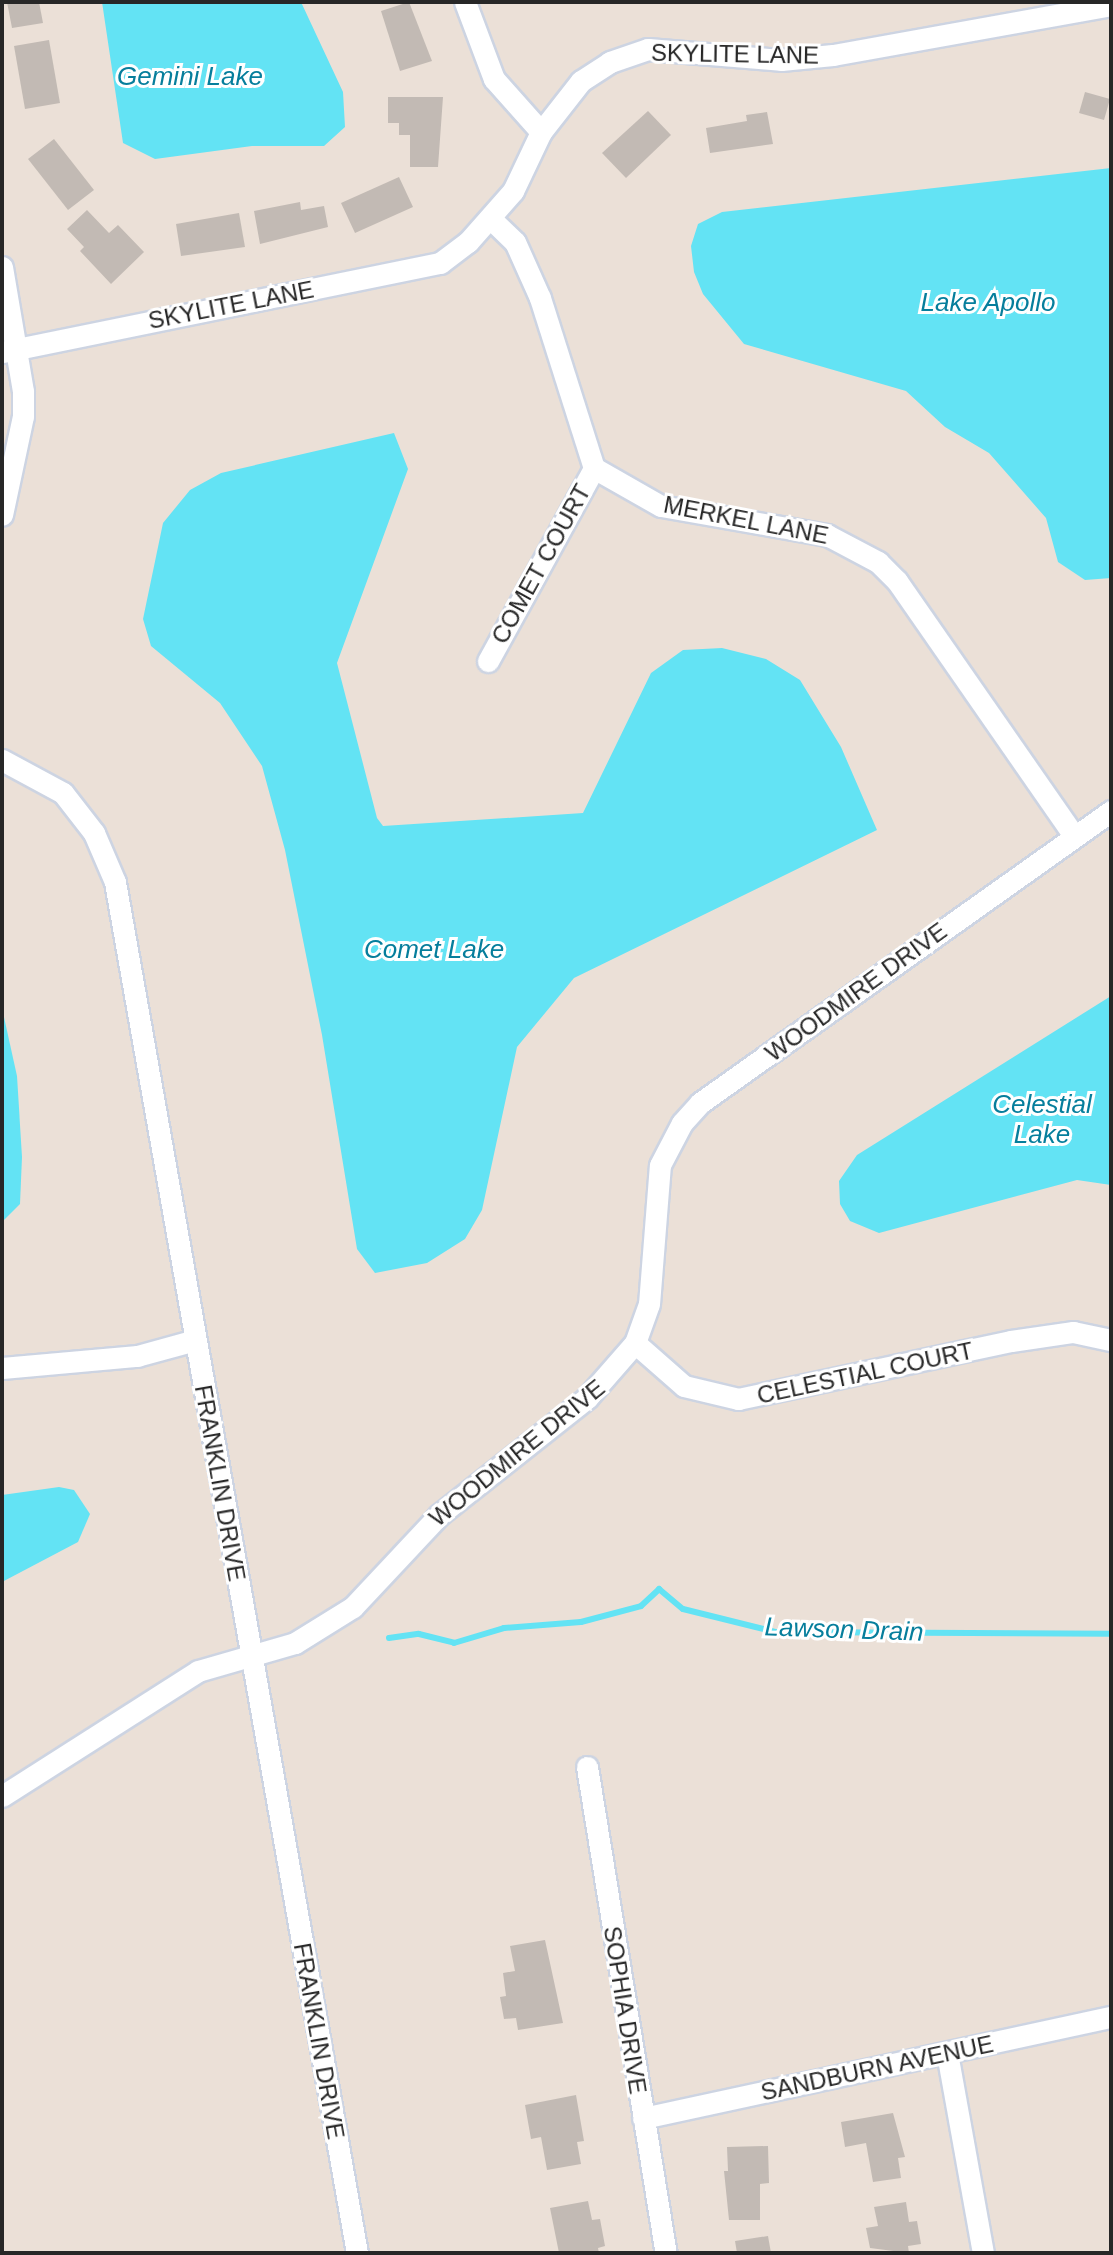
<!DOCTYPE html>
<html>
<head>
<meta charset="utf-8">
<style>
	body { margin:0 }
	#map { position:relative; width:1113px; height:2255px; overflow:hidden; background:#ebe0d7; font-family:Arial,sans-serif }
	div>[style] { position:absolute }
	.water>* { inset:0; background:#63e3f4 }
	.stream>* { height:6px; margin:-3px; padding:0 3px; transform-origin:3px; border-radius:3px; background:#63e3f4 }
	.building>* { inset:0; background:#c2bab4 }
	.roads { filter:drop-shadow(2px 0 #cdd4e2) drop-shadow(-2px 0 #cdd4e2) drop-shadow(0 2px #cdd4e2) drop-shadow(0 -2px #cdd4e2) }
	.street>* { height:21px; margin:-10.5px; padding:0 10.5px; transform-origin:10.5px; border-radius:10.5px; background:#fff }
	span { translate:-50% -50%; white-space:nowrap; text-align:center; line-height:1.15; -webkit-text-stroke:6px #fff; paint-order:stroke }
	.street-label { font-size:24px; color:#272727 }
	.water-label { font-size:26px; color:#067e9c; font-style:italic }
	.frame { position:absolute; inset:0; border:4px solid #272727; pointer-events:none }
</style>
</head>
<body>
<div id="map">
	<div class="water">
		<i style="clip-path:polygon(102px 2px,301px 2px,343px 92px,345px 127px,324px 146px,252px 146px,155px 159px,123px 143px)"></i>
		<i style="clip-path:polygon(1111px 168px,1111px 578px,1085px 580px,1058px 562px,1046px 518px,989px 453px,945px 427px,906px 391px,744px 344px,703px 294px,694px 272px,691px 246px,698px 224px,722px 212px)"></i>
		<i style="clip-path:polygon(394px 433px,408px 469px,337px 663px,377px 818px,383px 826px,583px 813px,651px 673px,683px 650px,722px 648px,766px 659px,800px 680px,841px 747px,877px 830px,574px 978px,517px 1047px,482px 1210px,465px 1239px,427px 1263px,375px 1273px,357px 1249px,322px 1035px,285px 850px,262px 766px,220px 703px,151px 646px,143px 619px,163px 523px,190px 490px,221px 473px)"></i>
		<i style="clip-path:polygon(1111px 996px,1111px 1185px,1077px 1180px,879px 1233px,850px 1221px,840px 1204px,839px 1181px,857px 1155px)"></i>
		<i style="clip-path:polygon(2px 1008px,17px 1076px,22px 1157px,20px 1204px,2px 1222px)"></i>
		<i style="clip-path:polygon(59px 1487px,74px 1490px,90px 1514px,78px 1542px,2px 1582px,2px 1495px)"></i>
	</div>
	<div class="stream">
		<i style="left:389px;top:1638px;width:30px;rotate:-8deg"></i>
		<i style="left:419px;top:1634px;width:36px;rotate:14deg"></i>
		<i style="left:454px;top:1643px;width:52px;rotate:-16.7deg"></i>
		<i style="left:504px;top:1628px;width:77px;rotate:-4.5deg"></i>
		<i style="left:581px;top:1622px;width:62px;rotate:-14.9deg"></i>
		<i style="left:641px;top:1606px;width:25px;rotate:-43deg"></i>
		<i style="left:659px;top:1589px;width:31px;rotate:40deg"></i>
		<i style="left:683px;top:1609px;width:96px;rotate:13.9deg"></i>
		<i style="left:776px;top:1632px;width:335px;rotate:0.3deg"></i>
	</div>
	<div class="building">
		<i style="clip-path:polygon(7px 2px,39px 2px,43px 23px,12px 28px)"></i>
		<i style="clip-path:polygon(409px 2px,432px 61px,400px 71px,381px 11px)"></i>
		<i style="clip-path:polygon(49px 40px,60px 103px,25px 109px,14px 46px)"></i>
		<i style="clip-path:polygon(1085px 92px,1110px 99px,1104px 120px,1079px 113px)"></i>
		<i style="clip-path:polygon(388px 97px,443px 97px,438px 167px,410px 167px,410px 135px,399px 135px,399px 123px,388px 123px)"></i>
		<i style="clip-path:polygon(648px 111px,671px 135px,626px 178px,602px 153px)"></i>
		<i style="clip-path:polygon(767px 112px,773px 144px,710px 153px,706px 128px,747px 121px,746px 115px)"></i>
		<i style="clip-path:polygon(54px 139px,94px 190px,68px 210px,28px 159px)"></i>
		<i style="clip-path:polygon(399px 177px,413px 207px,355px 233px,341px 203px)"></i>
		<i style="clip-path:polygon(300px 202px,301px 210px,324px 206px,328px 227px,260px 244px,254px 211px)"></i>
		<i style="clip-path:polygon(87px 210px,109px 233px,118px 225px,144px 252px,111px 284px,80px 251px,84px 247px,67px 229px)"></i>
		<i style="clip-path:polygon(239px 213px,245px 247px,181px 256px,176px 224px)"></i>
		<i style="clip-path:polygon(545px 1940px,563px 2023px,518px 2030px,516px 2018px,504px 2019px,500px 1997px,506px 1996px,503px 1973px,515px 1971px,510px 1946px)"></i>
		<i style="clip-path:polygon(576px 2095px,584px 2141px,577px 2142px,581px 2164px,547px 2170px,541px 2137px,531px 2139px,525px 2105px)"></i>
		<i style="clip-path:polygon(893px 2113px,905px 2157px,898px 2158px,901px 2178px,873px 2182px,866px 2143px,845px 2147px,841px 2122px)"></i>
		<i style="clip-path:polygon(768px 2146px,769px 2183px,760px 2184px,760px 2220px,729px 2220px,724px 2171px,728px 2171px,727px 2147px)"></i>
		<i style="clip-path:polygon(588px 2201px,592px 2220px,600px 2219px,605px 2246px,598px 2248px,599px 2253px,559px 2253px,550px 2208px)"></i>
		<i style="clip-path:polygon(906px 2202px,909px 2222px,917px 2221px,921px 2244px,908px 2246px,909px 2253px,870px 2248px,866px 2228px,878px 2226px,874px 2207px)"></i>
		<i style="clip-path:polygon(768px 2236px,771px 2253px,737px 2253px,735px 2241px)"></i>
	</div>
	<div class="roads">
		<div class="street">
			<i style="left:465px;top:2px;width:82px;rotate:69.4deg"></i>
			<i style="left:494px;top:79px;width:71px;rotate:48.4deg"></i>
			<i style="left:491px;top:219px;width:33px;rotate:44deg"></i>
			<i style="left:515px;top:242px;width:61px;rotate:65.9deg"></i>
			<i style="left:540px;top:298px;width:178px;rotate:72.4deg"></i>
			<i style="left:594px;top:468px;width:77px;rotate:29.6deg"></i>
			<i style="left:661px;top:506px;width:169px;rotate:9.9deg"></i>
			<i style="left:827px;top:535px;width:58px;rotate:27.9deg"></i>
			<i style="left:878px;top:562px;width:27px;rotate:45deg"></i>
			<i style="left:897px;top:581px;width:310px;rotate:55.2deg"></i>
			<i style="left:2px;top:267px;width:126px;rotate:80.4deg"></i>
			<i style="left:23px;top:391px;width:25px;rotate:90deg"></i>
			<i style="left:23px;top:416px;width:101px;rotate:102deg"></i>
			<i style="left:2px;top:352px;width:447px;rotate:-11.5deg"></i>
			<i style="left:440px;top:263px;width:35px;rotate:-37deg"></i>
			<i style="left:468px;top:242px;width:68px;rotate:-48.6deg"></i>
			<i style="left:513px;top:191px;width:65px;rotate:-64.6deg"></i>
			<i style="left:541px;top:132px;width:65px;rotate:-51.9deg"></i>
			<i style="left:581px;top:81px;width:35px;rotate:-33deg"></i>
			<i style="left:610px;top:62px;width:40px;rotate:-18.9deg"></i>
			<i style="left:648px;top:49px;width:133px;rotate:4.7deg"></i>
			<i style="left:781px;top:60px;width:52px;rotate:-5.5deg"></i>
			<i style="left:833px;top:55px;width:282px;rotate:-10.2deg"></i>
			<i style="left:488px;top:661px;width:220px;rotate:-61.2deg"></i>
			<i style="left:2px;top:760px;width:69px;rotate:28.4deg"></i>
			<i style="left:63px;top:793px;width:51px;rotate:52.2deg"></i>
			<i style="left:94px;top:833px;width:53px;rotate:66.8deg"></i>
			<i style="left:115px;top:882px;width:1392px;rotate:79.99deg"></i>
			<i style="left:635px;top:1343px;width:65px;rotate:41.3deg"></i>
			<i style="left:684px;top:1386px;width:56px;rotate:13.5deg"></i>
			<i style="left:738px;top:1399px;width:279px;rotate:-12deg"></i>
			<i style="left:1011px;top:1341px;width:63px;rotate:-8.3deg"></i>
			<i style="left:1073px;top:1332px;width:39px;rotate:12deg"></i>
			<i style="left:2px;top:1368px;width:136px;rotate:-5.1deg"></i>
			<i style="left:137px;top:1356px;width:60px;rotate:-15.4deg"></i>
			<i style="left:587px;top:1767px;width:492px;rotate:80.8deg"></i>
			<i style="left:2px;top:1796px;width:232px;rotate:-32.5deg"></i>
			<i style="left:198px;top:1671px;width:101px;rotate:-16.1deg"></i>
			<i style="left:295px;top:1643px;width:68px;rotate:-31.8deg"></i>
			<i style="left:353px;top:1607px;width:126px;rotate:-46.9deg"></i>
			<i style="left:439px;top:1515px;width:189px;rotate:-38.3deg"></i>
			<i style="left:587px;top:1398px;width:73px;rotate:-48.9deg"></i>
			<i style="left:635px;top:1343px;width:41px;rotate:-70.3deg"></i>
			<i style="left:649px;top:1304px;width:139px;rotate:-85.5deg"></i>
			<i style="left:660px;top:1165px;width:47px;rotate:-62.4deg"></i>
			<i style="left:682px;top:1123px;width:27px;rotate:-48deg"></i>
			<i style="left:700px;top:1103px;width:504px;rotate:-35.39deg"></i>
			<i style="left:947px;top:2053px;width:203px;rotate:79.8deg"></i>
			<i style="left:643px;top:2118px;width:479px;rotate:-12.2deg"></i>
		</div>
	</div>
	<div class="street-label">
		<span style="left:735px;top:54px;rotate:1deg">SKYLITE LANE</span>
		<span style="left:231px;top:305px;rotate:-11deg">SKYLITE LANE</span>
		<span style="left:746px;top:520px;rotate:11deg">MERKEL LANE</span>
		<span style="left:541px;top:564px;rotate:-61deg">COMET COURT</span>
		<span style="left:856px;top:992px;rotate:-36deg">WOODMIRE DRIVE</span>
		<span style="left:865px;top:1373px;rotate:-12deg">CELESTIAL COURT</span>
		<span style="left:517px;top:1453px;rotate:-39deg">WOODMIRE DRIVE</span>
		<span style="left:220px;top:1483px;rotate:80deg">FRANKLIN DRIVE</span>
		<span style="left:625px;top:2010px;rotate:81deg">SOPHIA DRIVE</span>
		<span style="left:319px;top:2041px;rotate:80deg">FRANKLIN DRIVE</span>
		<span style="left:877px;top:2068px;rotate:-12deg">SANDBURN AVENUE</span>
	</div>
	<div class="water-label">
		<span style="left:190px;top:77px">Gemini Lake</span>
		<span style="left:988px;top:303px">Lake Apollo</span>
		<span style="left:434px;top:950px">Comet Lake</span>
		<span style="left:1042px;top:1120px">Celestial<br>Lake</span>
		<span style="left:844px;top:1630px;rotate:2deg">Lawson Drain</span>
	</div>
	<div class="frame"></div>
</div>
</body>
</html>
